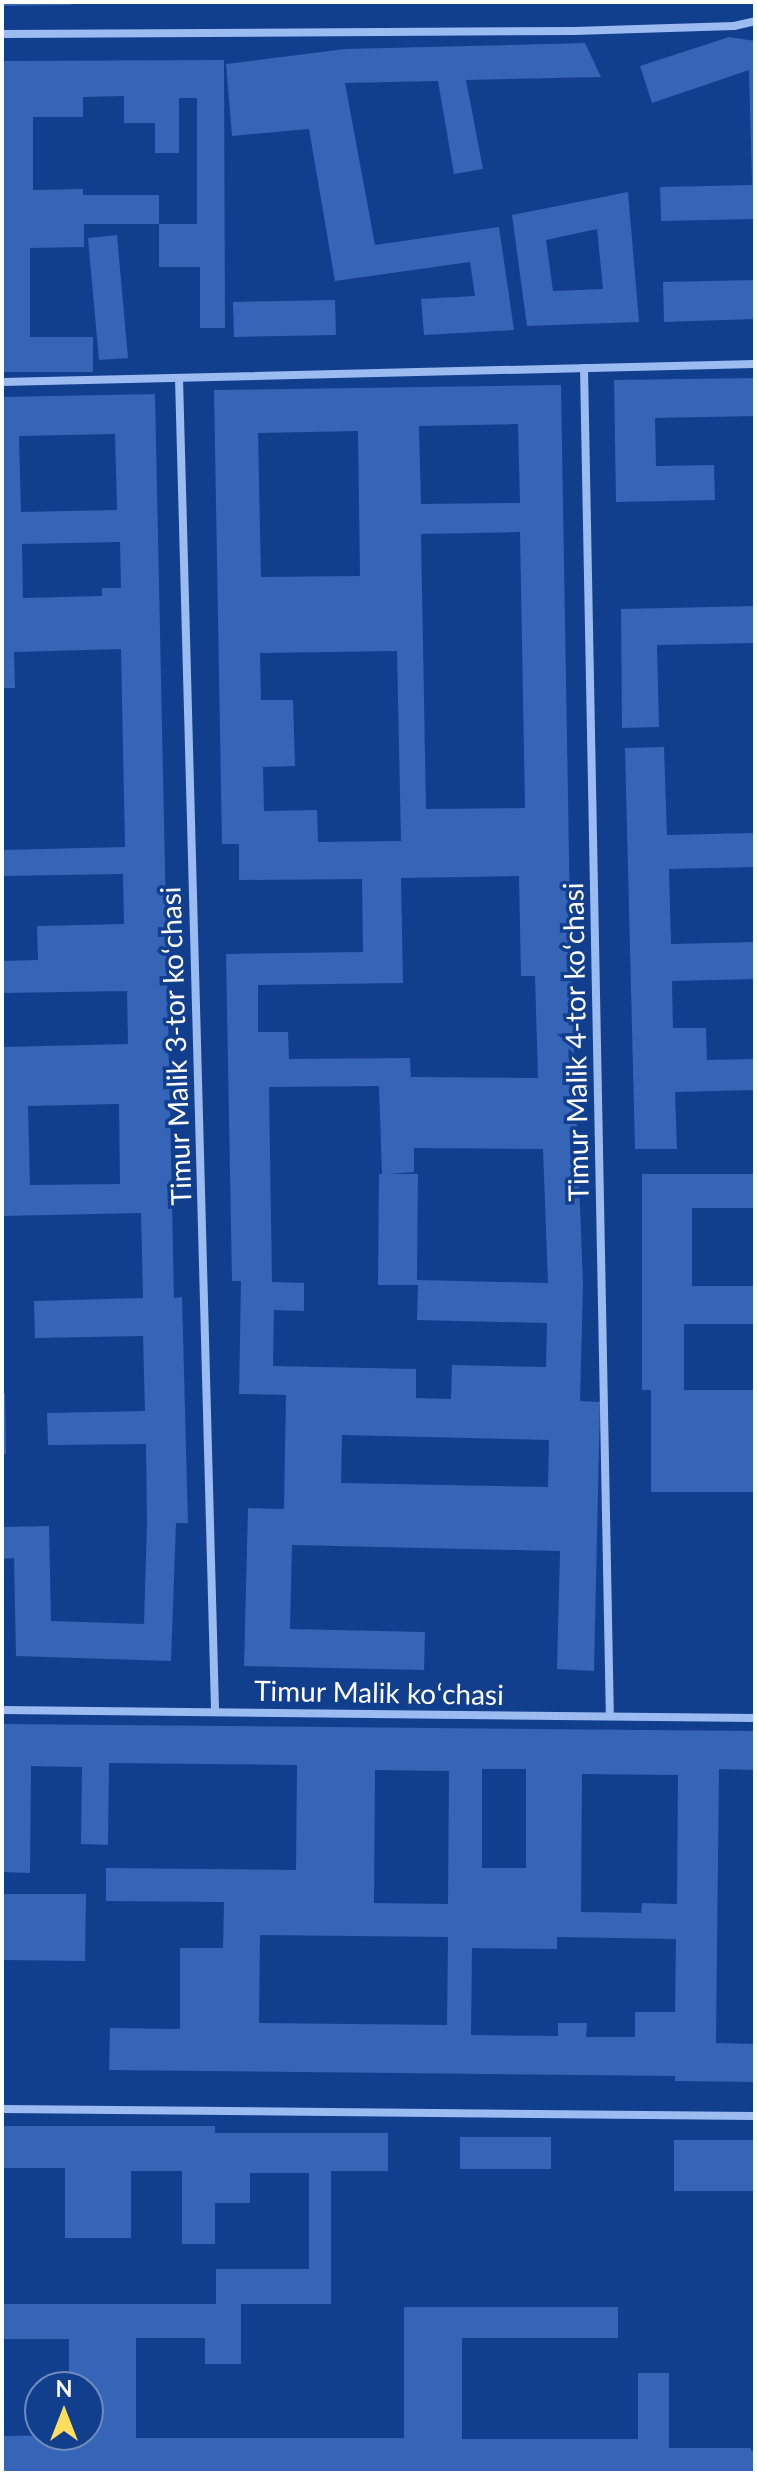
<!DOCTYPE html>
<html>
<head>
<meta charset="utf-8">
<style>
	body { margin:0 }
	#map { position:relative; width:757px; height:2475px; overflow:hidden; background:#123e8e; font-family:Lato,sans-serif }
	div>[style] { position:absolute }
	.building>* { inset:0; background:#3664b6 }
	.street>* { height:8px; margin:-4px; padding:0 4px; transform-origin:4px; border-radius:4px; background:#9cbbf1 }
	span { translate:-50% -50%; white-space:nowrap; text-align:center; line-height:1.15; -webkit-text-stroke:7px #123e8e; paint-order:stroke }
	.street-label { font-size:28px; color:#fff }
	.frame { position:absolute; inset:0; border:4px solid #fff; pointer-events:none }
	.north { position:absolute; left:24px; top:2371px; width:80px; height:80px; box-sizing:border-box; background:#123e8e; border:2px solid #718bbb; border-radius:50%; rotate:0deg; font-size:22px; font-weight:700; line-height:32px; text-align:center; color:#fff }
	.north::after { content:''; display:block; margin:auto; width:28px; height:36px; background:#ffde5d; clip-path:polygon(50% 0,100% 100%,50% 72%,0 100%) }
</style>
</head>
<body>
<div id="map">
	<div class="building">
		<i style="clip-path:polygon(2px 2px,71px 2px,71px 5px,2px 6px)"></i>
		<i style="clip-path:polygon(729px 37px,755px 41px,755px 219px,661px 221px,660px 187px,752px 185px,749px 70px,652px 103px,640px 66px)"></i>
		<i style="clip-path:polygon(585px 43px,601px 77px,466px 80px,483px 169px,454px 174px,438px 81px,345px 83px,375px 245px,499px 227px,514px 330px,424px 335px,421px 299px,475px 296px,470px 262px,335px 281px,309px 129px,232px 136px,226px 64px,345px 49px)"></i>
		<i style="clip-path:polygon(evenodd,224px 60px,225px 328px,200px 328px,200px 267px,159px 267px,159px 224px,84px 224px,84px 247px,30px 248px,30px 337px,93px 337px,93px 372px,2px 372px,2px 61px,224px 60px,124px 96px,124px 123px,155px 123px,155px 153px,179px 153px,179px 98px,197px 98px,197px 224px,159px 224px,159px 195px,83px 195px,83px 189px,33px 190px,33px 117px,83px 117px,83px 97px,124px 96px)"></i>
		<i style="clip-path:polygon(evenodd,628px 192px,639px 322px,527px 326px,512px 215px,628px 192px,597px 229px,603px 289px,553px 291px,546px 240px,597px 229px)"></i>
		<i style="clip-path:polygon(117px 235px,128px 358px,99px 360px,88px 238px)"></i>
		<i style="clip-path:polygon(755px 280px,755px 319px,664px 322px,663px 282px)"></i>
		<i style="clip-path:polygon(335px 300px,336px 335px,234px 337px,233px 302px)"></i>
		<i style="clip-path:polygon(755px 378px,755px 416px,655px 418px,656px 466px,714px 465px,715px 500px,616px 502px,614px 380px)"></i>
		<i style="clip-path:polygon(evenodd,561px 385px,571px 975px,583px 1284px,580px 1401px,600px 1402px,594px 1671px,557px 1669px,560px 1551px,292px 1545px,290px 1629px,425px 1632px,424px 1670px,244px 1666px,248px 1508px,284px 1509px,286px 1395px,239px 1394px,241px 1281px,232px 1281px,226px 954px,363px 952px,362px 879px,239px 880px,239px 844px,222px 844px,214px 390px,561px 385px,518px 424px,520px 503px,421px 504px,419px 426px,518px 424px,561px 385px,358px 431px,360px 576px,261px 577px,258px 433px,358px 431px,561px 385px,520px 532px,525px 808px,426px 809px,421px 534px,520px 532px,561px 385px,397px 651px,401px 841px,318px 842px,317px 810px,264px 811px,263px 767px,295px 766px,293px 700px,261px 700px,260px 653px,397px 651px,561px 385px,519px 876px,521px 976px,535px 976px,538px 1078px,411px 1077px,410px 1058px,289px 1059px,288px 1032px,258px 1032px,258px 985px,403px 983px,401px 878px,519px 876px,561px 385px,379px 1086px,382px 1174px,379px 1174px,378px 1285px,418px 1285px,417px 1320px,547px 1323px,546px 1367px,452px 1365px,451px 1399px,416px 1398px,416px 1369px,273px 1366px,274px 1310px,304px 1311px,304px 1283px,272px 1282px,269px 1087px,379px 1086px,561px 385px,414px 1148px,543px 1149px,548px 1283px,417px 1280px,418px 1174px,388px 1174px,414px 1172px,414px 1148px,561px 385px,342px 1435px,549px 1440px,548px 1487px,341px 1483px,342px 1435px)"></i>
		<i style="clip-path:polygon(evenodd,155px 394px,174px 1298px,182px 1297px,188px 1523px,176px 1523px,171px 1661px,16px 1656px,14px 1558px,2px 1559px,2px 1527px,49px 1526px,51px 1621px,144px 1624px,147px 1524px,146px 1444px,48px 1445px,47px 1413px,145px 1411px,143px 1336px,35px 1338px,34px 1301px,143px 1298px,141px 1213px,2px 1216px,2px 1047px,128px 1044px,127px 991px,2px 993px,2px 961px,38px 960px,37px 926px,124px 924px,123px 874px,2px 876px,2px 850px,125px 847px,121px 649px,14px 652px,15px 688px,2px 688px,2px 397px,155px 394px,115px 434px,117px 510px,21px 512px,19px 436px,115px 434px,155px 394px,120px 542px,121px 588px,102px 588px,102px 596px,23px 598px,22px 544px,120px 542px,155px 394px,119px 1104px,120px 1184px,30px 1185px,28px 1106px,119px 1104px)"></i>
		<i style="clip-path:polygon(755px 606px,755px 643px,657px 645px,659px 727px,622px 728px,621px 609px)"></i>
		<i style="clip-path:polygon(664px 747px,667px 835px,755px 833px,755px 867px,669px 869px,671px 944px,755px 942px,755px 979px,672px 981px,673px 1028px,706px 1028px,707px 1060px,755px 1059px,755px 1090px,675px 1092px,677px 1149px,635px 1149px,625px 748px)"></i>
		<i style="clip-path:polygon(642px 1174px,755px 1174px,755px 1208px,692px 1208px,692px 1286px,755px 1286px,755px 1324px,684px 1324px,684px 1390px,755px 1390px,755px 1492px,651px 1492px,651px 1390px,642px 1390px)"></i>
		<i style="clip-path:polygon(2px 1393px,5px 1393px,6px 1454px,2px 1454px)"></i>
		<i style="clip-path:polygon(evenodd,2px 1724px,755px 1731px,755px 1770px,719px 1769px,716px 2043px,755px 2044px,755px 2082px,675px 2081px,675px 2076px,109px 2070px,110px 2028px,180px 2029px,180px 1948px,223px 1948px,224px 1902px,106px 1901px,106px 1868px,296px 1870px,297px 1765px,109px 1763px,108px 1845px,81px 1844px,82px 1767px,31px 1766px,30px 1873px,2px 1872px,2px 1724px,482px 1769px,526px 1769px,526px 1868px,482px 1868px,482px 1769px,2px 1724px,375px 1770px,449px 1771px,448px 1904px,374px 1903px,375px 1770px,2px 1724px,582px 1774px,678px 1775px,677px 1904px,642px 1903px,641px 1913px,581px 1912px,582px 1774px,2px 1724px,260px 1935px,448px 1937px,447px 2025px,259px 2023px,260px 1935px,2px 1724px,557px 1937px,676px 1939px,675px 2012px,635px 2012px,635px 2037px,586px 2037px,587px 2023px,558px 2023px,558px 2036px,471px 2035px,472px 1948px,557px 1949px,557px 1937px)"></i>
		<i style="clip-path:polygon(2px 1894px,86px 1894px,85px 1961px,2px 1960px)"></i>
		<i style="clip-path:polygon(2px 2126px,215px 2126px,215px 2133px,388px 2133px,388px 2171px,331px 2171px,331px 2304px,241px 2304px,241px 2364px,205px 2364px,205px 2338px,136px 2338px,136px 2438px,404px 2438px,404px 2307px,618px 2307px,618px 2338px,462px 2338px,462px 2439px,638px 2439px,638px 2373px,669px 2373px,669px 2448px,751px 2448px,751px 2451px,755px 2451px,755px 2473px,2px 2473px,2px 2436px,88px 2435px,88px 2387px,69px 2387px,69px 2339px,2px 2339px,2px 2304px,216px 2304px,216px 2269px,309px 2269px,309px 2173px,250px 2173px,250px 2203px,215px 2203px,215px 2244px,182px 2244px,182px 2171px,131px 2171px,131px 2238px,65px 2238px,65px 2168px,2px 2168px)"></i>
		<i style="clip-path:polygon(460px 2137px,551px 2137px,551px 2169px,460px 2169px)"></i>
		<i style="clip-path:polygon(674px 2140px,755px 2140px,755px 2191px,674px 2191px)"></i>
	</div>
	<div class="street">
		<i style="left:2px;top:34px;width:572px;rotate:-0.3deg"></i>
		<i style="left:574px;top:31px;width:160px;rotate:-1.8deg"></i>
		<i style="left:734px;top:26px;width:22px;rotate:-13deg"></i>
		<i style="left:584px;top:368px;width:1348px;rotate:88.9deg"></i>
		<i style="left:179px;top:378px;width:1334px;rotate:88.45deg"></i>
		<i style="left:2px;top:382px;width:753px;rotate:-1.37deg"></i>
		<i style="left:2px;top:1710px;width:753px;rotate:0.61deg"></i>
		<i style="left:2px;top:2109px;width:753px;rotate:0.53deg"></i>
	</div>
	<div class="street-label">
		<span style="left:575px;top:1042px;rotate:-91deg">Timur Malik 4-tor koʻchasi</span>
		<span style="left:175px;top:1046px;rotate:-92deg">Timur Malik 3-tor koʻchasi</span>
		<span style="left:379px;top:1692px;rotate:1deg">Timur Malik koʻchasi</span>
	</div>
	<div class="frame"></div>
	<div class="north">N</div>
</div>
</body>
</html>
